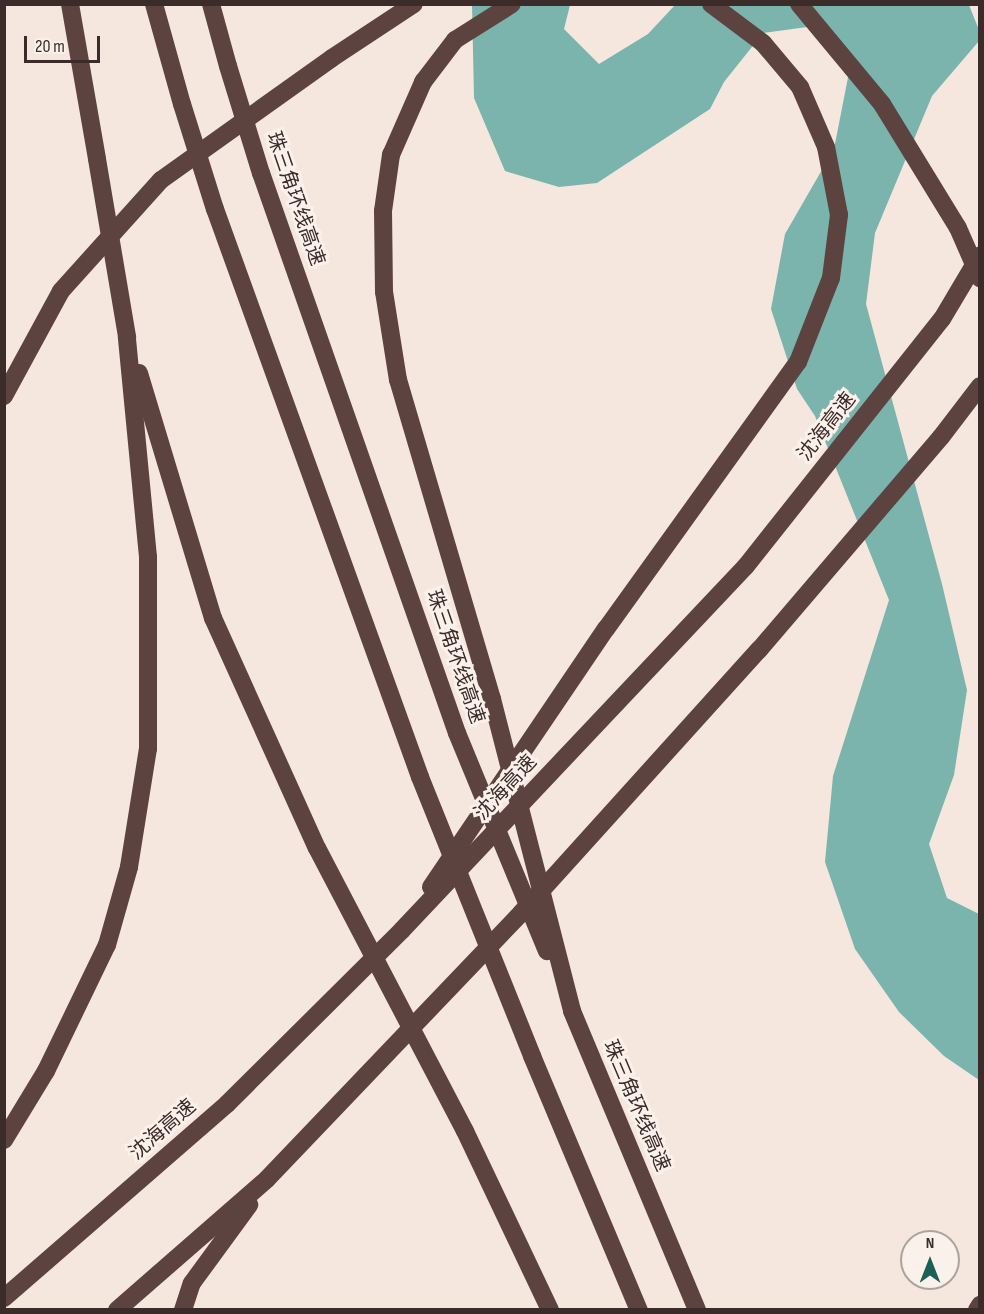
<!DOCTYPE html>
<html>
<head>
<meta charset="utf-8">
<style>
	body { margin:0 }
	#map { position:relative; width:984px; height:1314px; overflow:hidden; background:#f5e6de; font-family:"Sofia Sans Condensed","Noto Sans SC",sans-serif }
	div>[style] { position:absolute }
	.water>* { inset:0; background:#7ab4ac }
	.highway>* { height:18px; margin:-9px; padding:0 9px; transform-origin:9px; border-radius:9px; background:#5c4340 }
	.highway-bridge>* { height:18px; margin:-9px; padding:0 9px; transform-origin:9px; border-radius:9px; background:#5c4340 }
	span { translate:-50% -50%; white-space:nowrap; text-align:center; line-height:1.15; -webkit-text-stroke:6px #fbf1eb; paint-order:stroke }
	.street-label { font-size:20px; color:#3b2b29 }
	.frame { position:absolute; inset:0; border:6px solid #3b2b29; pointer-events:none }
	.north { position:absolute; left:900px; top:1230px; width:60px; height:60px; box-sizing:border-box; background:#fbf1eb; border:2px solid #aea29d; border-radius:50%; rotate:0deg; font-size:16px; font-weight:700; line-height:24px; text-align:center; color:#3b2b29 }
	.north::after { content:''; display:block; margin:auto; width:21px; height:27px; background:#1b6058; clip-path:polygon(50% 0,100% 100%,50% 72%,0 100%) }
	.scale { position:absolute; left:24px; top:36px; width:76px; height:27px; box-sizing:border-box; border:3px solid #3b2b29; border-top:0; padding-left:8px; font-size:18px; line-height:21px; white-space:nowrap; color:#3b2b29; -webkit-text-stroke:4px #fbf1eb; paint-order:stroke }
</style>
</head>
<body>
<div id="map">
	<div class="water">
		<i style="clip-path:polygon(472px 5px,570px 5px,564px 29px,599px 64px,648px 34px,675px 5px,969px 5px,979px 30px,979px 41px,932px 96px,875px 233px,866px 304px,942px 584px,967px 690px,954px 775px,929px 844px,947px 898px,979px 914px,979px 1080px,944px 1056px,899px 1012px,855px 949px,825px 862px,833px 776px,889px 600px,815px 416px,797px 389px,771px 309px,785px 234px,834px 149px,852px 57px,822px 25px,763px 33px,724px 82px,710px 109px,597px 183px,559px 187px,505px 171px,474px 98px)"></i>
	</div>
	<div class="highway">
		<i style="left:70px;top:4px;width:157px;rotate:80.1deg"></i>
		<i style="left:154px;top:4px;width:104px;rotate:74.4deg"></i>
		<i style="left:211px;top:4px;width:64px;rotate:74.7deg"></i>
		<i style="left:261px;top:173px;width:593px;rotate:70.71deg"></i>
		<i style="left:215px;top:209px;width:604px;rotate:70.15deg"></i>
		<i style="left:139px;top:373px;width:256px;rotate:73.2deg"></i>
		<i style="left:213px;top:618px;width:252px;rotate:65.7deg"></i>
		<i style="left:4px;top:396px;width:119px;rotate:-61.5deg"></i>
		<i style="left:61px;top:291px;width:149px;rotate:-48deg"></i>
		<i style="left:161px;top:180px;width:210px;rotate:-35.5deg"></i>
		<i style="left:332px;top:58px;width:98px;rotate:-33.4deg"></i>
		<i style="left:492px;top:699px;width:333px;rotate:-106.4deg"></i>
		<i style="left:398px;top:380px;width:89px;rotate:-99deg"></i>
		<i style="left:384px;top:292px;width:81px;rotate:-90.7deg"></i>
		<i style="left:383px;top:211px;width:57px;rotate:-81.9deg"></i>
		<i style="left:391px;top:155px;width:80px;rotate:-66.3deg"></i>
		<i style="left:423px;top:82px;width:53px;rotate:-52.7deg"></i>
		<i style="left:455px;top:40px;width:67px;rotate:-32.3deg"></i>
		<i style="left:431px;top:887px;width:312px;rotate:-55.9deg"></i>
		<i style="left:606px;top:629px;width:329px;rotate:-54.3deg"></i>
		<i style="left:798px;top:362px;width:90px;rotate:-68.6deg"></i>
		<i style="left:831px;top:278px;width:64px;rotate:-82.8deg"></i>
		<i style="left:839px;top:215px;width:69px;rotate:-100.8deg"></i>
		<i style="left:826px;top:147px;width:65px;rotate:-113.4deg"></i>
		<i style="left:800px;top:87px;width:57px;rotate:-130.1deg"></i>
		<i style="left:763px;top:43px;width:65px;rotate:-143.1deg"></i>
		<i style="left:572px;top:1011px;width:324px;rotate:67.3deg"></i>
		<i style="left:532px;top:1056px;width:276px;rotate:67.2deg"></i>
		<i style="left:465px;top:1131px;width:198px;rotate:64.6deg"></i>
		<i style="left:4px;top:1140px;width:81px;rotate:-58.7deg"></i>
		<i style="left:46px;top:1071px;width:140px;rotate:-64.2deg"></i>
		<i style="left:107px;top:945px;width:81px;rotate:-74.2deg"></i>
		<i style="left:129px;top:867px;width:120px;rotate:-80.9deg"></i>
		<i style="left:148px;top:749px;width:192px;rotate:-90deg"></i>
		<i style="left:148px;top:557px;width:221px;rotate:-95.5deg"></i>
		<i style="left:4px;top:1298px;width:296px;rotate:-41deg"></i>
		<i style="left:227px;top:1104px;width:247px;rotate:-44.8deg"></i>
		<i style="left:402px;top:930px;width:501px;rotate:-46.62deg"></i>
		<i style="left:746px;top:566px;width:315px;rotate:-51.6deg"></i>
		<i style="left:942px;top:319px;width:74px;rotate:-59.3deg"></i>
		<i style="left:117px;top:1310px;width:199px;rotate:-41.1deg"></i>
		<i style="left:267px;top:1179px;width:368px;rotate:-46.3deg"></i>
		<i style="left:521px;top:913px;width:355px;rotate:-47.9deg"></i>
		<i style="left:759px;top:650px;width:280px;rotate:-49.5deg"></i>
		<i style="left:941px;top:437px;width:64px;rotate:-52.6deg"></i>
		<i style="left:183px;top:1310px;width:28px;rotate:-72deg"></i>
		<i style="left:192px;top:1283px;width:97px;rotate:-53.8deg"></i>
		<i style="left:977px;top:1310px;width:6px;rotate:-59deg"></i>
	</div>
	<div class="highway-bridge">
		<i style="left:799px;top:4px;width:130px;rotate:50.3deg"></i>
		<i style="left:882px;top:104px;width:145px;rotate:58.5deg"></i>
		<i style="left:958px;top:228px;width:55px;rotate:66.3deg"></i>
		<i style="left:228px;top:66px;width:112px;rotate:72.9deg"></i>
		<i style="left:182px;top:104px;width:110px;rotate:72.6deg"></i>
		<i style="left:97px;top:159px;width:181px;rotate:80.4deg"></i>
		<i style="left:492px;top:699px;width:322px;rotate:75.6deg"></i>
		<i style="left:457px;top:733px;width:236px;rotate:67.6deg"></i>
		<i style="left:420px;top:777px;width:301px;rotate:68.1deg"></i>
		<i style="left:317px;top:848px;width:319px;rotate:62.4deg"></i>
	</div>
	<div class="street-label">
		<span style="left:295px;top:199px;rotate:71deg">珠三角环线高速</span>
		<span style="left:827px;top:427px;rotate:-52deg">沈海高速</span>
		<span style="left:455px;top:657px;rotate:71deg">珠三角环线高速</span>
		<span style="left:506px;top:788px;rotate:-47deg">沈海高速</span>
		<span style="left:636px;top:1106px;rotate:67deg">珠三角环线高速</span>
		<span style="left:163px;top:1130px;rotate:-41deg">沈海高速</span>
	</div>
	<div class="frame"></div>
	<div class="north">N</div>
	<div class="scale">20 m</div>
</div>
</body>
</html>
